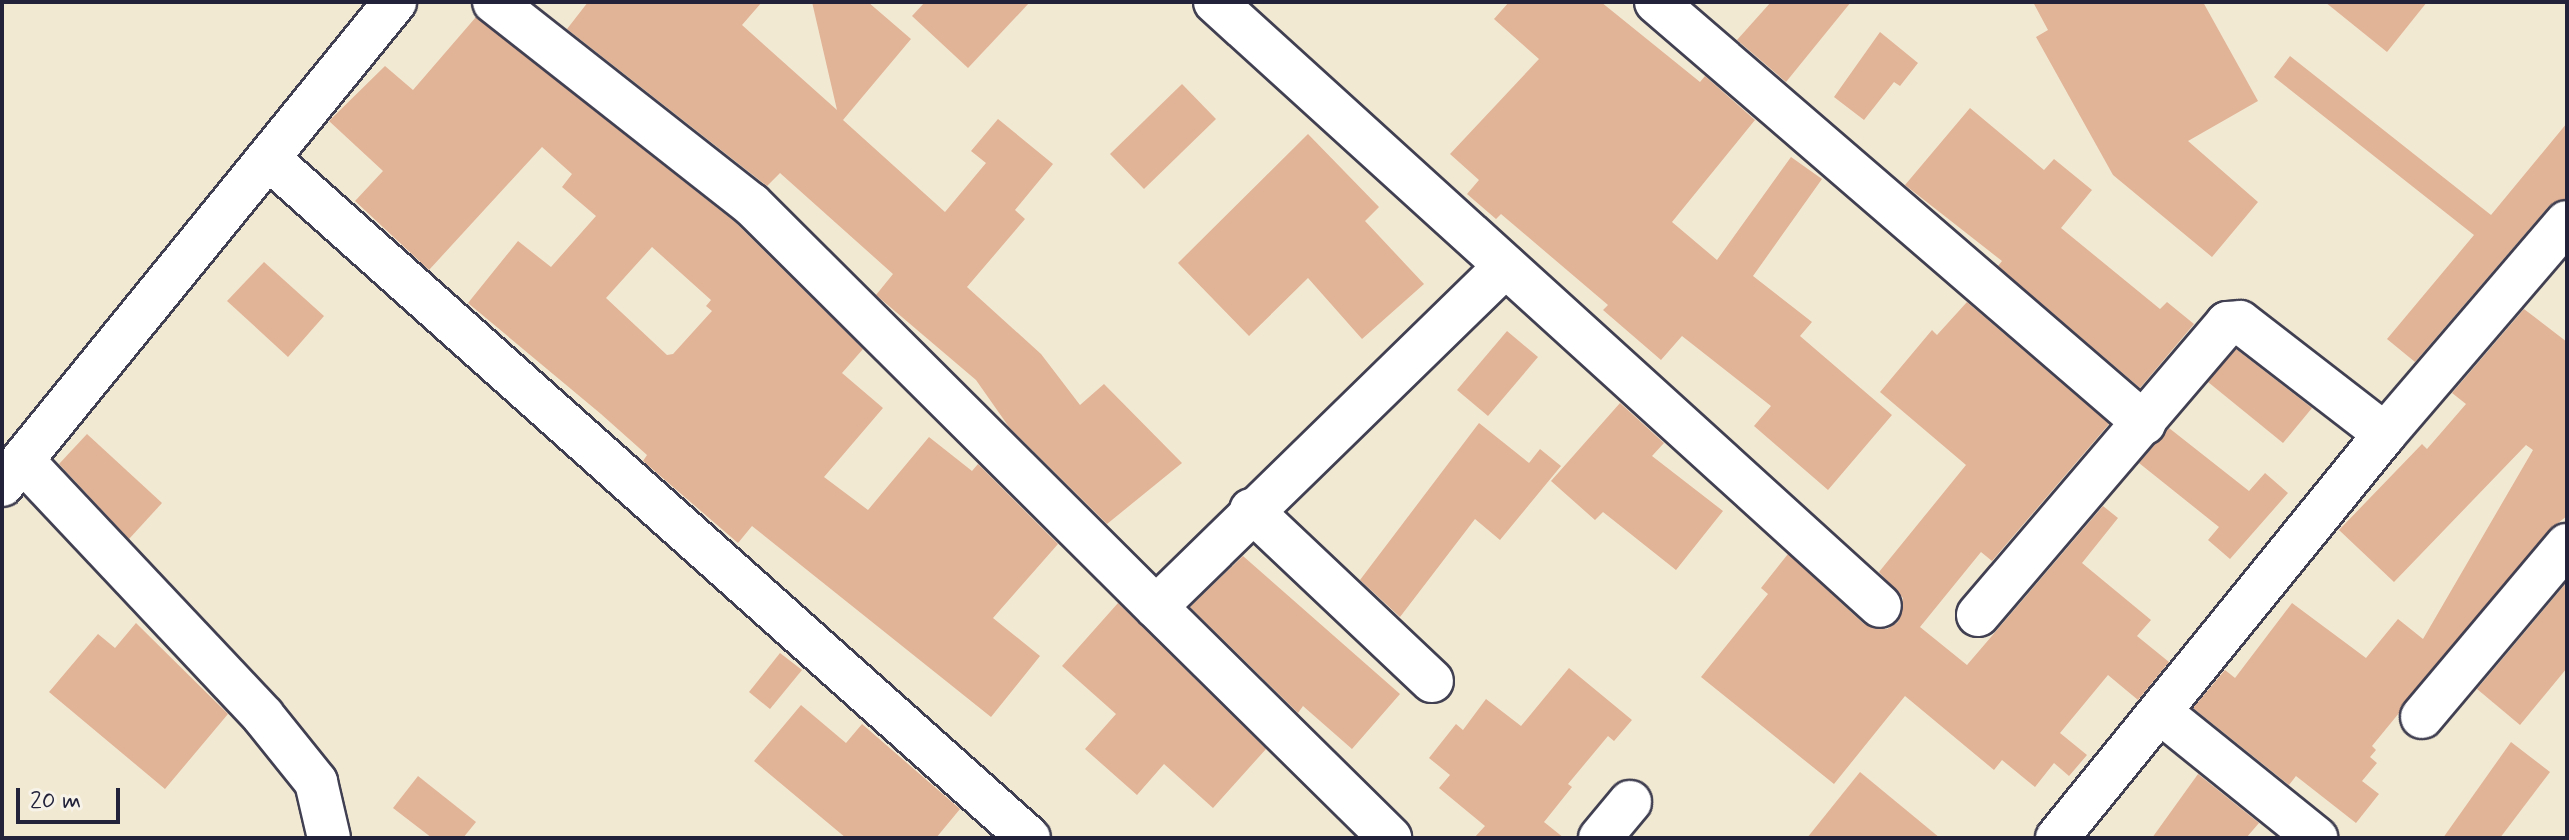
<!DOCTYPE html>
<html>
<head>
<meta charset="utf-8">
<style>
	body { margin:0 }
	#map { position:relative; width:2569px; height:840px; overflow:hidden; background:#f2e9d3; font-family:Mynerve,sans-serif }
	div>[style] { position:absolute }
	.building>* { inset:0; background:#e1b397 }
	.roads { filter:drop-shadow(2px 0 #414052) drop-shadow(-2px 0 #414052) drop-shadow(0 2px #414052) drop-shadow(0 -2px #414052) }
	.minor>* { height:42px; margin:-21px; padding:0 21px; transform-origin:21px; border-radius:21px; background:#fff }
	span { translate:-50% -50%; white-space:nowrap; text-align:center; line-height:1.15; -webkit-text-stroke:6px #f7f3e8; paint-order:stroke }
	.frame { position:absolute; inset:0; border:4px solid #22223b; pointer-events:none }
	.scale { position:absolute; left:16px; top:788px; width:104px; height:36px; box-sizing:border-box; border:4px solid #22223b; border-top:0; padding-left:10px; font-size:24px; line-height:28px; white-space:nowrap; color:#22223b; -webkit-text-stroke:6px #f7f3e8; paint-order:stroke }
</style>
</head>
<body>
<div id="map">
	<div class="building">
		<i style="clip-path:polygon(588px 2px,762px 2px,742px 25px,837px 110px,812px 2px,868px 2px,911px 39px,843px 120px,945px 212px,986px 163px,971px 151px,998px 119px,1053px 164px,1015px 210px,1025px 219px,967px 287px,1041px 354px,1080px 405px,1104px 384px,1182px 463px,1107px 524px,1009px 427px,976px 380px,876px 295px,893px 274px,780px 173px,767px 186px,567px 29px)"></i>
		<i style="clip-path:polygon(925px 2px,1030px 2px,968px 68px,912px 16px)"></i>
		<i style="clip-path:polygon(1509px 2px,1601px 2px,1700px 82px,1705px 76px,1755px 120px,1672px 222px,1717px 260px,1791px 157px,1822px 179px,1753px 276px,1812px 322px,1800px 336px,1892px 415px,1828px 490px,1754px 426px,1771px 406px,1682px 336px,1661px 360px,1603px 310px,1608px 305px,1501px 214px,1496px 219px,1467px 194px,1479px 180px,1450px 154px,1539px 59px,1494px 19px)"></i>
		<i style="clip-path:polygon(1771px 2px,1851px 2px,1786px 82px,1737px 40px)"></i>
		<i style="clip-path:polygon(2033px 2px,2203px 2px,2258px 101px,2188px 141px,2258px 202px,2212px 257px,2113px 175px,2036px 37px,2048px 30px)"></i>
		<i style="clip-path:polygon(2325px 2px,2427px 2px,2387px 52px)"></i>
		<i style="clip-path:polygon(evenodd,476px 17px,735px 222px,863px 349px,842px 373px,883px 408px,824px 477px,868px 510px,929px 437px,972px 471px,978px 464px,1058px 544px,993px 618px,1040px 656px,991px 717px,752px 526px,738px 543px,643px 461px,647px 455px,601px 414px,468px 303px,518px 241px,551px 267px,596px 216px,562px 187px,572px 174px,542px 147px,429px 270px,355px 201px,383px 171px,329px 121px,385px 66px,413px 90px,476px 17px,652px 247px,711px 300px,706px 306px,712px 311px,673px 354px,667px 355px,606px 298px,652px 247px)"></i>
		<i style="clip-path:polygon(1880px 32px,1918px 63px,1900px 86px,1894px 82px,1864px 120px,1834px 97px)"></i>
		<i style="clip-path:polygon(2290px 56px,2491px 215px,2567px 123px,2567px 199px,2549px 206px,2415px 362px,2387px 339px,2474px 235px,2274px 77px)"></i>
		<i style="clip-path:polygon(1182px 84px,1216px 119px,1144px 189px,1110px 154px)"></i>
		<i style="clip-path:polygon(1970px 108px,2044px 170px,2054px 159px,2092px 190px,2061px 228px,2160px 309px,2167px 302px,2194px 324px,2140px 388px,1998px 266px,2002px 261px,1905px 185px)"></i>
		<i style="clip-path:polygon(1308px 134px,1379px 207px,1365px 221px,1424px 284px,1362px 339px,1308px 278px,1249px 336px,1178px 263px)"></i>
		<i style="clip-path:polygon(264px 262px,324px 316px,288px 357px,227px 301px)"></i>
		<i style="clip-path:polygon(1967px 302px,2109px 424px,1992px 561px,1981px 552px,1920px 627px,1967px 665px,2103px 506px,2118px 518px,2082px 563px,2151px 620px,2137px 636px,2169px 662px,2138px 700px,2108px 675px,2060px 733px,2087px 755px,2069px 776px,2054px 763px,2035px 787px,2002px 760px,1994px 770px,1905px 696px,1834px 784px,1701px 677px,1768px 594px,1761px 588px,1788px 554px,1864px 624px,1887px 629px,1898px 622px,1903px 598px,1879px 572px,1966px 465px,1880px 392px,1932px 330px,1937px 335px)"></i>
		<i style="clip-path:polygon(2524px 309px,2567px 342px,2567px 516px,2549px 530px,2372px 746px,2376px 750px,2370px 757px,2377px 763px,2362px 781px,2379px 794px,2356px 823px,2296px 776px,2289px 785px,2193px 708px,2225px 670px,2235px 678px,2292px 603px,2366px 658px,2398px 619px,2423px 639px,2533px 450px,2526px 445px,2394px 582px,2339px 530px,2422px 444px,2427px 449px,2466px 404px,2452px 393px)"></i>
		<i style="clip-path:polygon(1507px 331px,1538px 357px,1488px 416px,1457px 390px)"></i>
		<i style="clip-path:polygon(2236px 349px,2312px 408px,2283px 443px,2208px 382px)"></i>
		<i style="clip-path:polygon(1620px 403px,1664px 443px,1652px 456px,1723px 511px,1676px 570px,1603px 512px,1595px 520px,1551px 481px)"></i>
		<i style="clip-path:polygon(1479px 423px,1529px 463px,1540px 449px,1561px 466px,1500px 540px,1475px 519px,1400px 617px,1360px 580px)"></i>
		<i style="clip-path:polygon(2169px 428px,2249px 491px,2265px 473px,2288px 493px,2230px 559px,2208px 540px,2219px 527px,2139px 463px)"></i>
		<i style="clip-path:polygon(87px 434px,162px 503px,129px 539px,59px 464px)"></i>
		<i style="clip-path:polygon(1243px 556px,1400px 694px,1352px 749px,1303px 706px,1298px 713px,1190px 607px)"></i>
		<i style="clip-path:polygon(2567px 582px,2567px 668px,2520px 725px,2477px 689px)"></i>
		<i style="clip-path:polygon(1118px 603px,1266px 749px,1213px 808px,1164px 764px,1137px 795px,1085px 749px,1116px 714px,1062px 666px)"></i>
		<i style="clip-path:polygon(136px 623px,228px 714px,165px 789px,49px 692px,98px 634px,115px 648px)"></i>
		<i style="clip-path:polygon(780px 653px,802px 670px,770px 709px,749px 692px)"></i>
		<i style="clip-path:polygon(1569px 668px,1632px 720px,1614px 741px,1608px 736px,1568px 784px,1572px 787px,1544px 822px,1564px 838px,1474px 838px,1485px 826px,1439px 788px,1450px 775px,1429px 758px,1456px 724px,1463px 730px,1486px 699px,1521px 726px)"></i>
		<i style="clip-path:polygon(801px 705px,846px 743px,862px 724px,960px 809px,936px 838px,846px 838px,754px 761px)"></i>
		<i style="clip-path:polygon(2511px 742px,2550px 772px,2500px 838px,2443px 838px)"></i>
		<i style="clip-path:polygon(1860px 772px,1940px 838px,1807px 838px)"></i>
		<i style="clip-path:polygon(2198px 774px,2259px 823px,2246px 838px,2152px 838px)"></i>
		<i style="clip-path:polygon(418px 776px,476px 822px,463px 838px,432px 838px,393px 808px)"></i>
	</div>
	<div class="roads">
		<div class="minor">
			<i style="left:494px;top:2px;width:327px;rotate:38.2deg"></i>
			<i style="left:751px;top:204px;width:571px;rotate:44.86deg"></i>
			<i style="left:1156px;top:607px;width:488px;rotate:-44.3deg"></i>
			<i style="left:1215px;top:2px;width:898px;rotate:42.25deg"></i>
			<i style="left:1656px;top:2px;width:645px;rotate:40.78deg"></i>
			<i style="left:269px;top:159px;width:1019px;rotate:41.78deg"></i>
			<i style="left:23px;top:461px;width:350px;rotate:46.7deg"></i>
			<i style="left:263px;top:716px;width:85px;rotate:51.2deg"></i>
			<i style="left:316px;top:782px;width:57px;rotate:76.9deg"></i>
			<i style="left:2px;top:485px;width:623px;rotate:-50.87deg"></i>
			<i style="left:1251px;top:510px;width:249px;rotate:43.4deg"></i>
			<i style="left:1156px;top:607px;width:329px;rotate:44.6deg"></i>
			<i style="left:1978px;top:615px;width:384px;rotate:-49.5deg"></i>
			<i style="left:2227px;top:323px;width:13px;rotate:-4deg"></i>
			<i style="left:2240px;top:322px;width:183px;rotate:37.7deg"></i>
			<i style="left:2160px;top:712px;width:201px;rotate:38.9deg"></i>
			<i style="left:2422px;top:717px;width:225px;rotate:-49.9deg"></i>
			<i style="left:1600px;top:838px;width:47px;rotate:-50.2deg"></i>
			<i style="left:2057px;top:838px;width:520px;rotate:-50.93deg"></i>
			<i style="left:2385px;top:434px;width:279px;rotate:-49.4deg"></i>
		</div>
	</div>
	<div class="frame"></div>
	<div class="scale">20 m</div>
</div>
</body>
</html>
